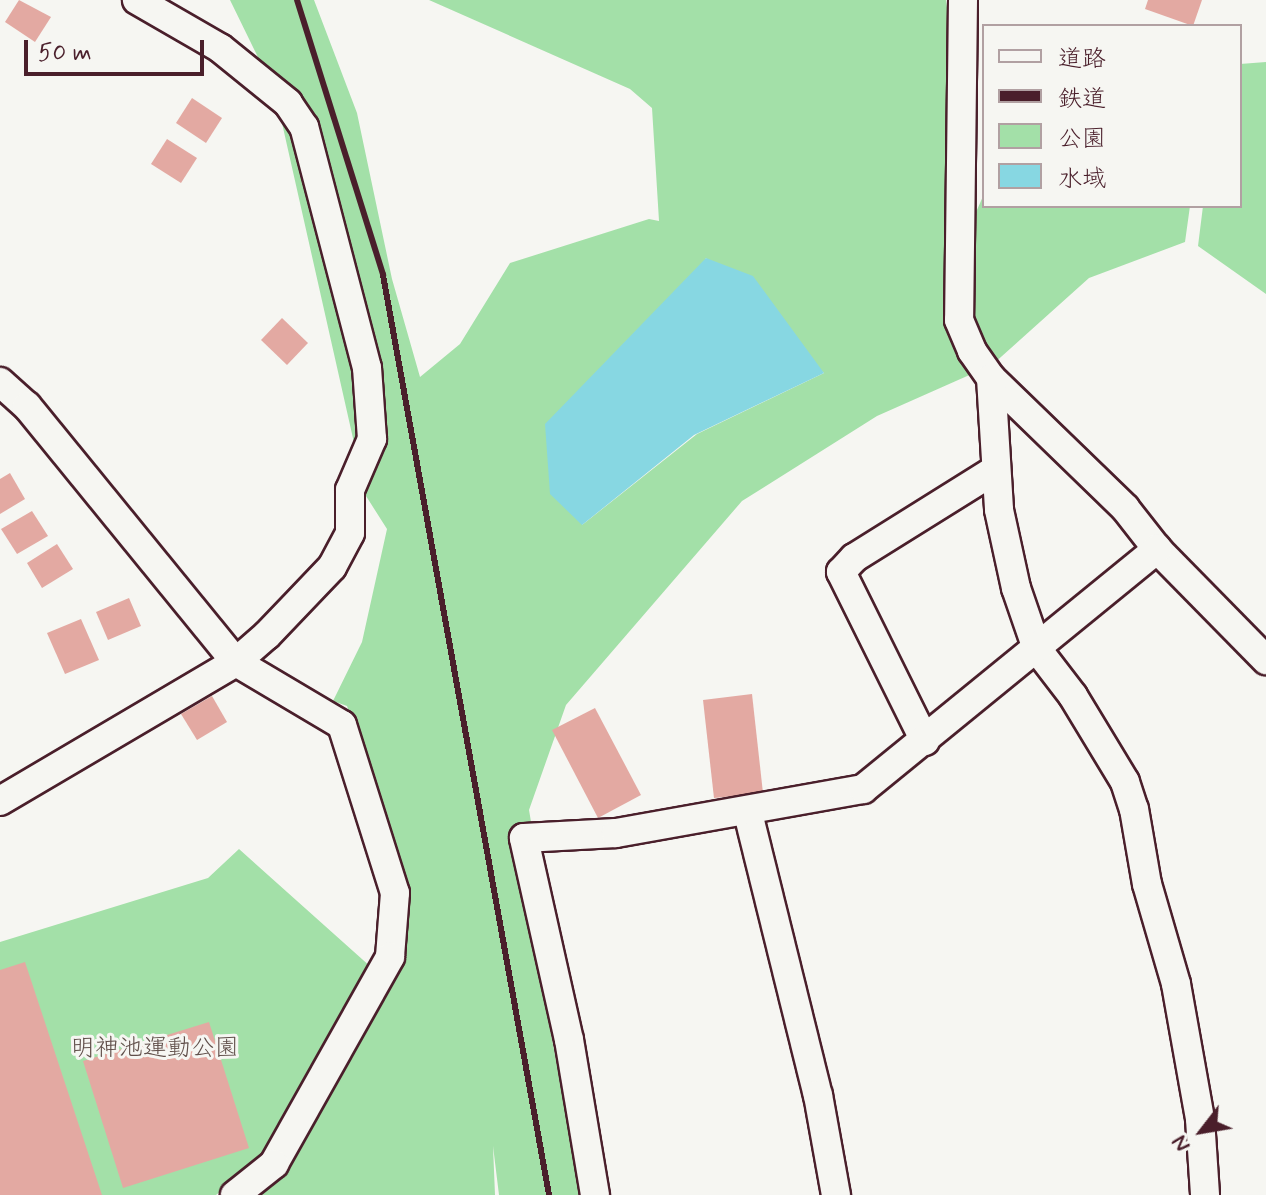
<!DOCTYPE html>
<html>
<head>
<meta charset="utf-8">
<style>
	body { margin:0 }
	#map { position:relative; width:1266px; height:1195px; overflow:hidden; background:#f6f6f2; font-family:Mynerve,"Klee One",sans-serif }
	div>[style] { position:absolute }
	.green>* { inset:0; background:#a3e0a8 }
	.water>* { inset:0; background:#87d7e2 }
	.building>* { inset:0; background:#e3a9a2 }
	.roads { filter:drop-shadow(2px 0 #4a1f2b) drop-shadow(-2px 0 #4a1f2b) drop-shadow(0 2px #4a1f2b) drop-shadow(0 -2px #4a1f2b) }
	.street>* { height:28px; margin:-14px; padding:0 14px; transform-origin:14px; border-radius:14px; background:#f6f6f2 }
	.rail>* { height:6px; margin:-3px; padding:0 3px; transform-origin:3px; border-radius:3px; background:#4a1f2b }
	span { translate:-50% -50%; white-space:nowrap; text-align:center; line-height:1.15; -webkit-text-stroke:6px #f6f6f2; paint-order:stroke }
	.park-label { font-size:24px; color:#604f4a }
	.legend { position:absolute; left:982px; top:24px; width:260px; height:184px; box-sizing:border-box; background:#f6f6f2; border:2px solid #b1a0a2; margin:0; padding:10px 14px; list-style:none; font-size:24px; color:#4a1f2b }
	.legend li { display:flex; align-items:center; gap:16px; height:40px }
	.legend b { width:40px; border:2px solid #b1a0a2 }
	.north { position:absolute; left:1162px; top:1091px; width:80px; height:80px; -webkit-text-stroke:6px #f6f6f2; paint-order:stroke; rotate:239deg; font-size:22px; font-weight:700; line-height:32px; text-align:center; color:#4a1f2b }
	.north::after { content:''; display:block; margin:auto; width:28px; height:36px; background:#4a1f2b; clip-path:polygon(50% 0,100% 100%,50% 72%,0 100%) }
	.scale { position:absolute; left:24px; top:40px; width:180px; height:36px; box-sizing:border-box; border:4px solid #4a1f2b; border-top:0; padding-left:10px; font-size:24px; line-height:28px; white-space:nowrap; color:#4a1f2b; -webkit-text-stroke:6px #f6f6f2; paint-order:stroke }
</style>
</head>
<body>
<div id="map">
	<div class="green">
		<i style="clip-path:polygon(evenodd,230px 0,314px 0,357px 113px,392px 279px,420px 377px,460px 344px,510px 263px,649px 219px,659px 221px,652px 108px,630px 89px,429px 0,946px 0,959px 94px,966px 235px,984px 194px,984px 206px,1190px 206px,1185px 242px,1089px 278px,992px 365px,877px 416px,742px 501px,566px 705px,529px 810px,542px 886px,534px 942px,581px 1195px,499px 1195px,493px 1146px,495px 1195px,250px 1195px,391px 972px,366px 760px,347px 706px,333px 701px,362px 642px,387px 529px,366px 496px,275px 92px,230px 0,706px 258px,824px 373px,697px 434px,582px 525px,706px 258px)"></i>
		<i style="clip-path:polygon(1266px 62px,1266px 294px,1198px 246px,1203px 206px,1240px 206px,1240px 64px)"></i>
		<i style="clip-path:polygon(239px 849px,372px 968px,259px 1161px,216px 1195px,0 1195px,0 942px,208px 878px)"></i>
	</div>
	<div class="water">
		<i style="clip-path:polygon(706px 258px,753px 276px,824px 373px,694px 435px,582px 525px,550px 494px,545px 424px)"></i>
	</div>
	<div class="building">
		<i style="clip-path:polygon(19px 0,51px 17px,35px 42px,5px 22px)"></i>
		<i style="clip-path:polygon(1148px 0,1202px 0,1193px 26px,1145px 9px)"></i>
		<i style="clip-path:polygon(192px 98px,222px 118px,206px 143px,176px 123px)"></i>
		<i style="clip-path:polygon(167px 139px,197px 158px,181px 183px,151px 164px)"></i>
		<i style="clip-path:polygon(282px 318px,308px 343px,287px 365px,261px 340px)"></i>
		<i style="clip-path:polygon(10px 473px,25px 499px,0 514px,0 479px)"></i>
		<i style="clip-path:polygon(32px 511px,48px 536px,17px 554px,1px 529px)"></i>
		<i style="clip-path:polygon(57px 544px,73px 569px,42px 588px,27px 563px)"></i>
		<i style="clip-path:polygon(129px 598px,141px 626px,108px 640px,96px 612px)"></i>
		<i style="clip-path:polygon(81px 619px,99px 660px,65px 674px,47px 633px)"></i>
		<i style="clip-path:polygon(752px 694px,763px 793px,714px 798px,703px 700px)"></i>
		<i style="clip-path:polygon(212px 696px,227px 722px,197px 740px,181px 714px)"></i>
		<i style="clip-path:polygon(595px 708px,641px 795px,598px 818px,552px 730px)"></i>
		<i style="clip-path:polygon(25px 962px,102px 1195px,0 1195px,0 970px)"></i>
		<i style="clip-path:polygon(209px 1022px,249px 1148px,123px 1188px,83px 1061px)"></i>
	</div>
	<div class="roads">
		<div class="street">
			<i style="left:963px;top:0;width:320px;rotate:90.7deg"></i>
			<i style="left:959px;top:320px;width:34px;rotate:67deg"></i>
			<i style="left:972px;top:351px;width:33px;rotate:55deg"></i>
			<i style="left:991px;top:378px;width:187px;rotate:44.1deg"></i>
			<i style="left:1125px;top:508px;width:52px;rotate:52deg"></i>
			<i style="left:1157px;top:549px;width:156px;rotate:45.5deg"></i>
			<i style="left:991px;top:378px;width:132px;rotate:86.5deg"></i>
			<i style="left:999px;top:510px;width:80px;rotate:77.7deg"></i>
			<i style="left:1016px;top:588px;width:65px;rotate:71deg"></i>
			<i style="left:1037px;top:649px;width:59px;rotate:52.5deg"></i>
			<i style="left:1073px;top:696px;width:100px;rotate:58.8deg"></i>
			<i style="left:1125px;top:782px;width:28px;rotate:72deg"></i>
			<i style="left:1134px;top:809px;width:76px;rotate:80.2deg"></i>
			<i style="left:1147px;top:884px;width:104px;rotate:73.8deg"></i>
			<i style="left:1176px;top:984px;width:137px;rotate:79.9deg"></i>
			<i style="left:1200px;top:1119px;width:76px;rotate:86.2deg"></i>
			<i style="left:0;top:382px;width:36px;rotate:42deg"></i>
			<i style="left:27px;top:406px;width:330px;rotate:50.8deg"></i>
			<i style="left:236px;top:662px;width:123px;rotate:30.7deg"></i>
			<i style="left:342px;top:725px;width:176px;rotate:72.5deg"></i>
			<i style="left:395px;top:893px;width:64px;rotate:94.5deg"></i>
			<i style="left:390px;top:957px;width:237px;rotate:119.3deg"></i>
			<i style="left:274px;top:1164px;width:50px;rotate:141.5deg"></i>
			<i style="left:925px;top:741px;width:189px;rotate:-116.4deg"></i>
			<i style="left:841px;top:572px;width:19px;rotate:-47deg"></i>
			<i style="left:854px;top:558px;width:166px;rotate:-32deg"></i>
			<i style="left:0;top:801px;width:274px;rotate:-30.5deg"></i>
			<i style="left:236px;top:662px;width:41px;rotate:-41.1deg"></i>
			<i style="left:267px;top:635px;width:94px;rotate:-46.3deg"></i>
			<i style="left:332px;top:567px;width:38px;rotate:-62deg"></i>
			<i style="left:350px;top:533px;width:43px;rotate:-90deg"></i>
			<i style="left:350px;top:490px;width:56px;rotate:-66.7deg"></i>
			<i style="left:372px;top:439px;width:71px;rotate:-94deg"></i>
			<i style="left:367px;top:368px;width:249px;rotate:-104.6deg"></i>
			<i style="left:304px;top:127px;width:29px;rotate:-124deg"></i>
			<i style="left:288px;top:103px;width:87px;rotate:-141deg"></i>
			<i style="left:220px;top:48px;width:96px;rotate:-150deg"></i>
			<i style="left:748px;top:813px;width:291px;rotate:76.1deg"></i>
			<i style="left:818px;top:1095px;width:102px;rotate:79.8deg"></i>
			<i style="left:595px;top:1195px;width:157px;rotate:-99.5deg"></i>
			<i style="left:569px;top:1040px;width:207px;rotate:-102.6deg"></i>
			<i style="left:524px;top:838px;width:92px;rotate:-3.1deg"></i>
			<i style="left:616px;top:833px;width:251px;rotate:-10.1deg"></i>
			<i style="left:863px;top:789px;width:380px;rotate:-39.2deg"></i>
		</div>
	</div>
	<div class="rail">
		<i style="left:297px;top:0;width:288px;rotate:72.6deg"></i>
		<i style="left:383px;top:275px;width:935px;rotate:79.77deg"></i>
	</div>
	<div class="park-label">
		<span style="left:155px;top:1049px">明神池運動公園</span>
	</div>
	<ul class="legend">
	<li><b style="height:10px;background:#f6f6f2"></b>道路</li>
	<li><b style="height:10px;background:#4a1f2b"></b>鉄道</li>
	<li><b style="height:22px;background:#a3e0a8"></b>公園</li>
	<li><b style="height:22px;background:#87d7e2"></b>水域</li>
	</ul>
	<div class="north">N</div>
	<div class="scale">50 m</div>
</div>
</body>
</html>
